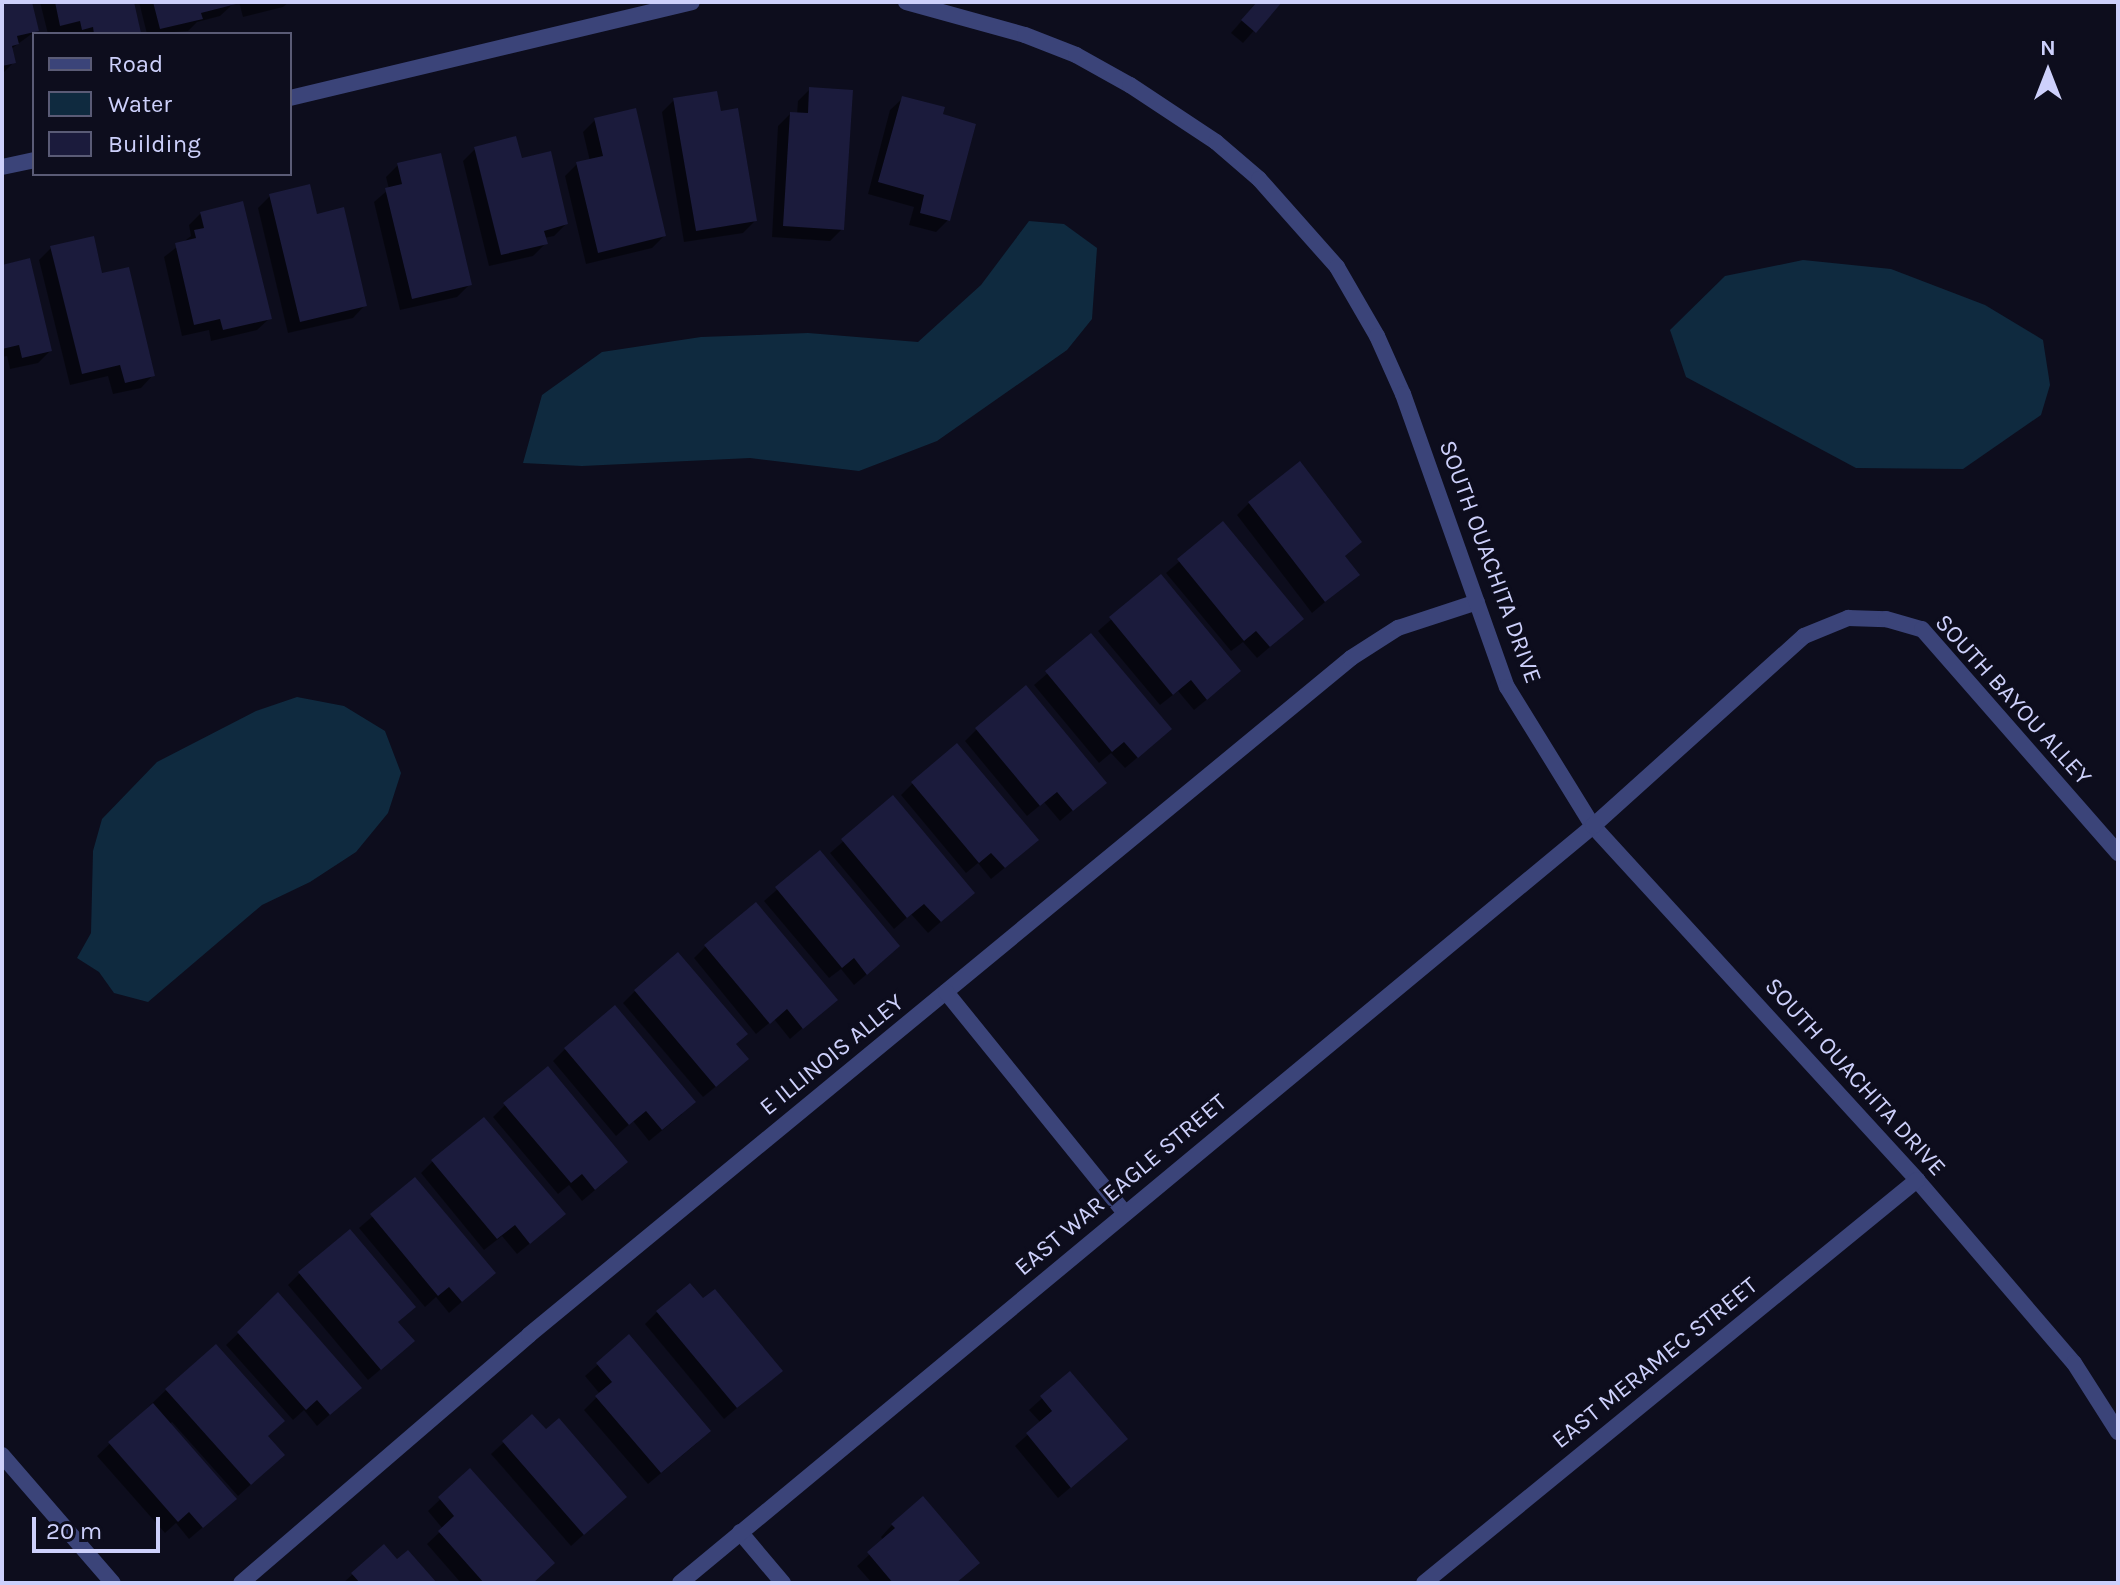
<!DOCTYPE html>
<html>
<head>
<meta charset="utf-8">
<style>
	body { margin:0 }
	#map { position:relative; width:2120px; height:1585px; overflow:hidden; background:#0d0d1d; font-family:Karla,sans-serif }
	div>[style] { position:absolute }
	.water>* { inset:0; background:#0f2a3f }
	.shadow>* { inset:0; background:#0007 }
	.building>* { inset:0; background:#1b1b3c }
	.service>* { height:16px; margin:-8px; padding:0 8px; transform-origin:8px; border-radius:8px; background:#3b4479 }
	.minor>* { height:16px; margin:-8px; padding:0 8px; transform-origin:8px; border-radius:8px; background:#3b4479 }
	span { translate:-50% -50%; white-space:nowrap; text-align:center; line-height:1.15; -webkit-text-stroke:6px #0d0d1d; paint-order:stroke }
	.street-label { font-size:24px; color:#cdd0fb }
	.frame { position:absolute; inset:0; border:4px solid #cdd0fb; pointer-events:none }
	.legend { position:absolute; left:32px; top:32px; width:260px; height:144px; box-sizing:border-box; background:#0d0d1d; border:2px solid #5a5b76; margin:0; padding:10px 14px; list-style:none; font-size:24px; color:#cdd0fb }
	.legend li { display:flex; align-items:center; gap:16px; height:40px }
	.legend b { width:40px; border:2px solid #5a5b76 }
	.north { position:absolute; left:2008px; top:32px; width:80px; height:80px; -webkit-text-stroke:6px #0d0d1d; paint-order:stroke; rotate:0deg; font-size:22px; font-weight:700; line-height:32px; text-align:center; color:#cdd0fb }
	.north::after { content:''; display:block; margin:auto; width:28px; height:36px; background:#cdd0fb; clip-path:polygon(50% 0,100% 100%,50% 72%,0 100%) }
	.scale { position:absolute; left:32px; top:1517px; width:128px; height:36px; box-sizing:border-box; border:4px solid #cdd0fb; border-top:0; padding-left:10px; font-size:24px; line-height:28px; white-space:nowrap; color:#cdd0fb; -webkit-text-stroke:6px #0d0d1d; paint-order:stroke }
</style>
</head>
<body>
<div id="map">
	<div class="water">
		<i style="clip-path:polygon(1029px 221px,1064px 224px,1097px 248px,1092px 319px,1067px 350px,937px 441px,859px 471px,750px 458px,582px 466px,523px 463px,542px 395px,602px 352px,701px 337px,808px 333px,918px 342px,981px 285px)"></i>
		<i style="clip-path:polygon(1803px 260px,1891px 269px,1985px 305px,2043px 340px,2050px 385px,2041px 415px,1963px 469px,1856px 468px,1686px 377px,1670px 330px,1725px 276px)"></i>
		<i style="clip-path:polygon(297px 697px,344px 706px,385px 731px,401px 773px,388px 813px,356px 852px,310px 882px,262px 905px,148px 1002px,114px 993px,99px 972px,77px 958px,91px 933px,93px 851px,102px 819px,157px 762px,256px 711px)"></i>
	</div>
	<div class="shadow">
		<i style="clip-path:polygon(2px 2px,30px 2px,37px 30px,11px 49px,14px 62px,2px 74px)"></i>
		<i style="clip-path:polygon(40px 2px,131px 2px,139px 33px,48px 34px)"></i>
		<i style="clip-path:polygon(139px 2px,232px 2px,233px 4px,220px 16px,197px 22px,188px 31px,147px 34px)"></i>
		<i style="clip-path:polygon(239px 2px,289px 2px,283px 7px,243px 17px)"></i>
		<i style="clip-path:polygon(1258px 2px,1279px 2px,1243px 43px,1231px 33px)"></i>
		<i style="clip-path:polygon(810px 89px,842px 229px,830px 241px,772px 237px,778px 126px,790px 114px,797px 115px,798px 101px)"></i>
		<i style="clip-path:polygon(903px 98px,940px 116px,948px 220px,936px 232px,909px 225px,914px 207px,868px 194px,890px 110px)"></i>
		<i style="clip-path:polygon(674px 100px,755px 221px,743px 233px,684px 242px,662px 112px)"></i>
		<i style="clip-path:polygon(595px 120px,664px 236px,652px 248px,586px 264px,565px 176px,577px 164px,590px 161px,583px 132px)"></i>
		<i style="clip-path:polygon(475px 149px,520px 161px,566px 224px,554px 236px,544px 238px,545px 244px,533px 256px,489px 266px,463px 161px)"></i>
		<i style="clip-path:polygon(398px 165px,469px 285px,457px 297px,400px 310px,374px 202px,389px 189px,386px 177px)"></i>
		<i style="clip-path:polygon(270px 196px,316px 216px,365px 305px,353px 318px,288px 333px,258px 208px)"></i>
		<i style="clip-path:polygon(201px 213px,270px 318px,257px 330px,211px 341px,209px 330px,182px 336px,164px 257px,191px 236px,189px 225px)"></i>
		<i style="clip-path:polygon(51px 248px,101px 276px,153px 375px,141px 388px,113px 394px,108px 376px,70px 385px,39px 260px)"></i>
		<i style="clip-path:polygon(2px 267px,50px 351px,38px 363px,10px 369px,7px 356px,2px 357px)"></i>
		<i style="clip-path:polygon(1249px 503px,1360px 542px,1343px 557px,1357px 575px,1312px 613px,1237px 515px)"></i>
		<i style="clip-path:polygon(1223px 524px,1289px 631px,1257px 658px,1243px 642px,1231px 651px,1166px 573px)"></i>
		<i style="clip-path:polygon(1160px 577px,1227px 683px,1194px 710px,1178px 691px,1160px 705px,1098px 631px)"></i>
		<i style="clip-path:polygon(1091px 636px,1157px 741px,1125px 768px,1111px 753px,1099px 763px,1034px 685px)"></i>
		<i style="clip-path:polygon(977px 729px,1104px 783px,1060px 821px,1044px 802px,1027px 816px,965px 741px)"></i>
		<i style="clip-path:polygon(913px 783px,1024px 852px,991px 879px,978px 863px,966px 873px,901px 795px)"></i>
		<i style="clip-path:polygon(893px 798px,960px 905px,928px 933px,911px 914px,894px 929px,830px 853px)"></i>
		<i style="clip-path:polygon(819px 853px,886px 958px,854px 985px,841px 969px,829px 978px,764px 901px)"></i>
		<i style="clip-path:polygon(706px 946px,835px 1000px,790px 1039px,774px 1019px,756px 1034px,694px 958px)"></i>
		<i style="clip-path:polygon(635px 991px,735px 1071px,703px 1097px,623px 1003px)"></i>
		<i style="clip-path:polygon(565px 1049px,682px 1114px,649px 1141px,633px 1121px,616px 1136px,553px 1061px)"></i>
		<i style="clip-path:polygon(505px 1105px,614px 1174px,582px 1201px,569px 1185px,558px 1194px,493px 1117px)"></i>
		<i style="clip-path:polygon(433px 1161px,551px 1226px,517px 1254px,502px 1236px,484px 1250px,421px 1173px)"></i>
		<i style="clip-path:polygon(415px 1180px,481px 1285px,449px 1313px,436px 1297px,425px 1307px,359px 1228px)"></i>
		<i style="clip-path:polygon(300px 1273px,414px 1307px,397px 1323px,400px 1353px,368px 1380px,288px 1285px)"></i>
		<i style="clip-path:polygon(278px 1295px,347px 1399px,317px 1426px,304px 1410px,293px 1420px,226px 1345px)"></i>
		<i style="clip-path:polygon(657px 1312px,768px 1382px,724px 1419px,645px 1324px)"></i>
		<i style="clip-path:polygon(629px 1337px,697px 1443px,648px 1484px,584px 1410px,600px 1394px,585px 1376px)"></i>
		<i style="clip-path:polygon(1070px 1373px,1114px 1451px,1058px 1498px,1015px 1446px,1041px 1423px,1029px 1410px)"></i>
		<i style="clip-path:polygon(166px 1390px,266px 1437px,270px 1467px,238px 1496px,172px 1422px,169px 1425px,222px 1511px,189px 1539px,176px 1523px,165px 1533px,97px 1456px)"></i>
		<i style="clip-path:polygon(532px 1417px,612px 1509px,571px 1546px,491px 1454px)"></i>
		<i style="clip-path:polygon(470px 1471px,532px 1583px,461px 1583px,427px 1544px,443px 1529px,428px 1511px)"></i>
		<i style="clip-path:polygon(892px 1525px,955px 1583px,872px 1583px,857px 1566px,884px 1541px,881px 1537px)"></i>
		<i style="clip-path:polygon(384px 1546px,397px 1562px,434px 1583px,343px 1583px)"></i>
	</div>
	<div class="building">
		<i style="clip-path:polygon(2px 2px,32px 2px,39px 31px,17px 36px,19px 44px,12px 46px,16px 63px,2px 66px)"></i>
		<i style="clip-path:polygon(55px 2px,134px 2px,141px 33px,94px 34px,93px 27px,82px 30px,80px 21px,60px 26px)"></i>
		<i style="clip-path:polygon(153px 2px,240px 2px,240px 3px,201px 13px,203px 19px,160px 29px)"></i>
		<i style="clip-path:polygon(1257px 2px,1282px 2px,1256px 33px,1241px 20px)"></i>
		<i style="clip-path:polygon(809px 87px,853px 90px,844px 230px,783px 226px,790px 112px,808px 113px)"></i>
		<i style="clip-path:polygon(717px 91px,721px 111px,738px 108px,757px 221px,696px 231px,673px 98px)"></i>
		<i style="clip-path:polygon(902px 96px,945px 107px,943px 114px,976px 124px,950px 221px,920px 213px,924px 195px,878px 182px)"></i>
		<i style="clip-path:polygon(636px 108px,666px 236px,598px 253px,576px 162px,603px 156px,594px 118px)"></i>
		<i style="clip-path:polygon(516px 136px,522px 158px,551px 151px,568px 224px,544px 231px,548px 244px,501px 255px,474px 147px)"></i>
		<i style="clip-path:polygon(441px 153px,472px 285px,412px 299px,385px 188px,402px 184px,397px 163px)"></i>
		<i style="clip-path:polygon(310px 184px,317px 214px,344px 207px,367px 306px,300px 322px,269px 194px)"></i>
		<i style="clip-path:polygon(243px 201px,272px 319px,223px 330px,220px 319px,194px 325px,175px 243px,196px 238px,194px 230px,204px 228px,200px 212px)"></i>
		<i style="clip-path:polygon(94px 236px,102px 273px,129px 267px,155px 376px,125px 383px,120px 365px,82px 374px,50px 246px)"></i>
		<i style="clip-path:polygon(30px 258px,52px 351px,22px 358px,19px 345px,2px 349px,2px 265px)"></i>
		<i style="clip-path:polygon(1300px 461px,1362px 542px,1345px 556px,1360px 575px,1325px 602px,1248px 502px)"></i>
		<i style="clip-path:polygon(1223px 521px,1304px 619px,1270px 647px,1256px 631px,1244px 641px,1177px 559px)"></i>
		<i style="clip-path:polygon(1161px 574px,1241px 671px,1207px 700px,1191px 680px,1173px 695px,1109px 617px)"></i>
		<i style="clip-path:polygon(1091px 633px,1172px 729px,1138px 758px,1124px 742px,1112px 752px,1045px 671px)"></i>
		<i style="clip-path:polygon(1026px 685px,1107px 783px,1073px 811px,1057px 792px,1040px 806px,975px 728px)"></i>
		<i style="clip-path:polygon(957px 743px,1039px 840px,1005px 868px,991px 853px,979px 863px,911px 782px)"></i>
		<i style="clip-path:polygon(893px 795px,975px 893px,941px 922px,924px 904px,907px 918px,841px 839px)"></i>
		<i style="clip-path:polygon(820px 850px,900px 946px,867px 975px,854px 958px,842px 968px,775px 887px)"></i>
		<i style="clip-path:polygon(756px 902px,838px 1000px,803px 1029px,787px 1009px,770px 1024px,704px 945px)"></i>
		<i style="clip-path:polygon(678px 952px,748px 1034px,736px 1044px,749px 1059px,716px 1087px,634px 990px)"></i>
		<i style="clip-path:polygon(615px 1005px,696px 1102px,662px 1130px,646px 1111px,629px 1125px,564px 1048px)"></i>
		<i style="clip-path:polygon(548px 1066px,628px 1162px,595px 1190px,582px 1174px,571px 1183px,503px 1103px)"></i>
		<i style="clip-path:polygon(484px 1117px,566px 1214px,530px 1244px,515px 1225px,497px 1239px,431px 1160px)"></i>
		<i style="clip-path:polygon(415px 1177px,496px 1273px,462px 1302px,449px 1287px,438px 1296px,370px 1214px)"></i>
		<i style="clip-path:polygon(350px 1229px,416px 1307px,398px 1322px,415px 1341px,381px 1370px,298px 1272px)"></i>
		<i style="clip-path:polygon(690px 1283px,703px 1298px,715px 1289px,783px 1371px,737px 1408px,656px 1311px)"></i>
		<i style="clip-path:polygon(278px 1292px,362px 1388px,330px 1415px,317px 1400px,306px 1410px,237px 1332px)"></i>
		<i style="clip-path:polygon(629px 1334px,711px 1431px,661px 1473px,595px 1396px,612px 1382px,596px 1363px)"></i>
		<i style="clip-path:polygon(216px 1344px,285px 1421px,268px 1436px,285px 1455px,251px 1485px,165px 1389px)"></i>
		<i style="clip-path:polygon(1070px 1371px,1128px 1439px,1071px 1488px,1026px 1433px,1052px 1411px,1040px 1396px)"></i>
		<i style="clip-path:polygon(153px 1403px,237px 1499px,203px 1528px,189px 1512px,178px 1522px,108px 1442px)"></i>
		<i style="clip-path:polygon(532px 1414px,546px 1429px,559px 1418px,627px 1497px,584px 1535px,502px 1441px)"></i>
		<i style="clip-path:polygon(470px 1468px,555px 1563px,533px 1583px,484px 1583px,438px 1531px,454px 1516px,438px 1497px)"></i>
		<i style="clip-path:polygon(923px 1496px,980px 1563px,956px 1583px,893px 1583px,867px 1552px,895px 1528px,891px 1524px)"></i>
		<i style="clip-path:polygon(384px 1544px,397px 1559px,408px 1550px,437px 1583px,360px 1583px,351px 1573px)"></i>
	</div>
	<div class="service">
		<i style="left:241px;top:1583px;width:380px;rotate:-40.7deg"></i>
		<i style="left:529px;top:1335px;width:1065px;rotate:-39.47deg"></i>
		<i style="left:1351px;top:658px;width:56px;rotate:-32.6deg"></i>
		<i style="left:1398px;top:628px;width:83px;rotate:-18.2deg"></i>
	</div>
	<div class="minor">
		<i style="left:906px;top:2px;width:123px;rotate:15.5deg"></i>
		<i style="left:1025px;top:35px;width:55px;rotate:21.4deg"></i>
		<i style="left:1076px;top:55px;width:62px;rotate:29.1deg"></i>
		<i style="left:1130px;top:85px;width:103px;rotate:33.5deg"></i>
		<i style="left:1216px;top:142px;width:57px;rotate:40.7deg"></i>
		<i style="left:1259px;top:179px;width:118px;rotate:48.4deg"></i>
		<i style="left:1337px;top:267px;width:80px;rotate:59.9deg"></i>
		<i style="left:1377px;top:336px;width:64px;rotate:65.9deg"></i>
		<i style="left:1403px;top:394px;width:311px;rotate:70.5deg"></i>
		<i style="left:1507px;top:687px;width:163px;rotate:58.3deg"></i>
		<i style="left:1593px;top:826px;width:480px;rotate:47.5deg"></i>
		<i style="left:1917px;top:1180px;width:241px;rotate:49.4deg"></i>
		<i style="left:2074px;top:1363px;width:82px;rotate:57.5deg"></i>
		<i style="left:290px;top:98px;width:413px;rotate:-13.4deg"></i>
		<i style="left:2px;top:167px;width:33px;rotate:-12deg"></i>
		<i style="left:946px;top:992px;width:284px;rotate:51deg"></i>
		<i style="left:2px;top:1455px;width:169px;rotate:49.1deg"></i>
		<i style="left:740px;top:1532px;width:67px;rotate:49.9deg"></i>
		<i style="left:680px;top:1583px;width:1186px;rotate:-39.66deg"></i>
		<i style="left:1593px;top:826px;width:284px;rotate:-42deg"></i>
		<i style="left:1804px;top:636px;width:48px;rotate:-22.2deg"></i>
		<i style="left:1848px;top:618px;width:38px;rotate:2deg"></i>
		<i style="left:1886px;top:619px;width:37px;rotate:16deg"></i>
		<i style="left:1922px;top:629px;width:298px;rotate:48.8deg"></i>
		<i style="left:1424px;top:1583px;width:637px;rotate:-39.26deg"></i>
	</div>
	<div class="street-label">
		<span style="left:1490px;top:562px;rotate:70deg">SOUTH OUACHITA DRIVE</span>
		<span style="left:2013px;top:700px;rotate:48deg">SOUTH BAYOU ALLEY</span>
		<span style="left:832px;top:1055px;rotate:-39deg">E ILLINOIS ALLEY</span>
		<span style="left:1855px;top:1077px;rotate:48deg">SOUTH OUACHITA DRIVE</span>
		<span style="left:1121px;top:1185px;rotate:-40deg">EAST WAR EAGLE STREET</span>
		<span style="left:1655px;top:1363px;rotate:-39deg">EAST MERAMEC STREET</span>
	</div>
	<div class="frame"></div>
	<ul class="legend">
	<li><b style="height:10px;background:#3b4479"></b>Road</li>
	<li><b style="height:22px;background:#0f2a3f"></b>Water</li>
	<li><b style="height:22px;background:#1b1b3c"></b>Building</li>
	</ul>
	<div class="north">N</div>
	<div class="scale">20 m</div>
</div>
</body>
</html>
